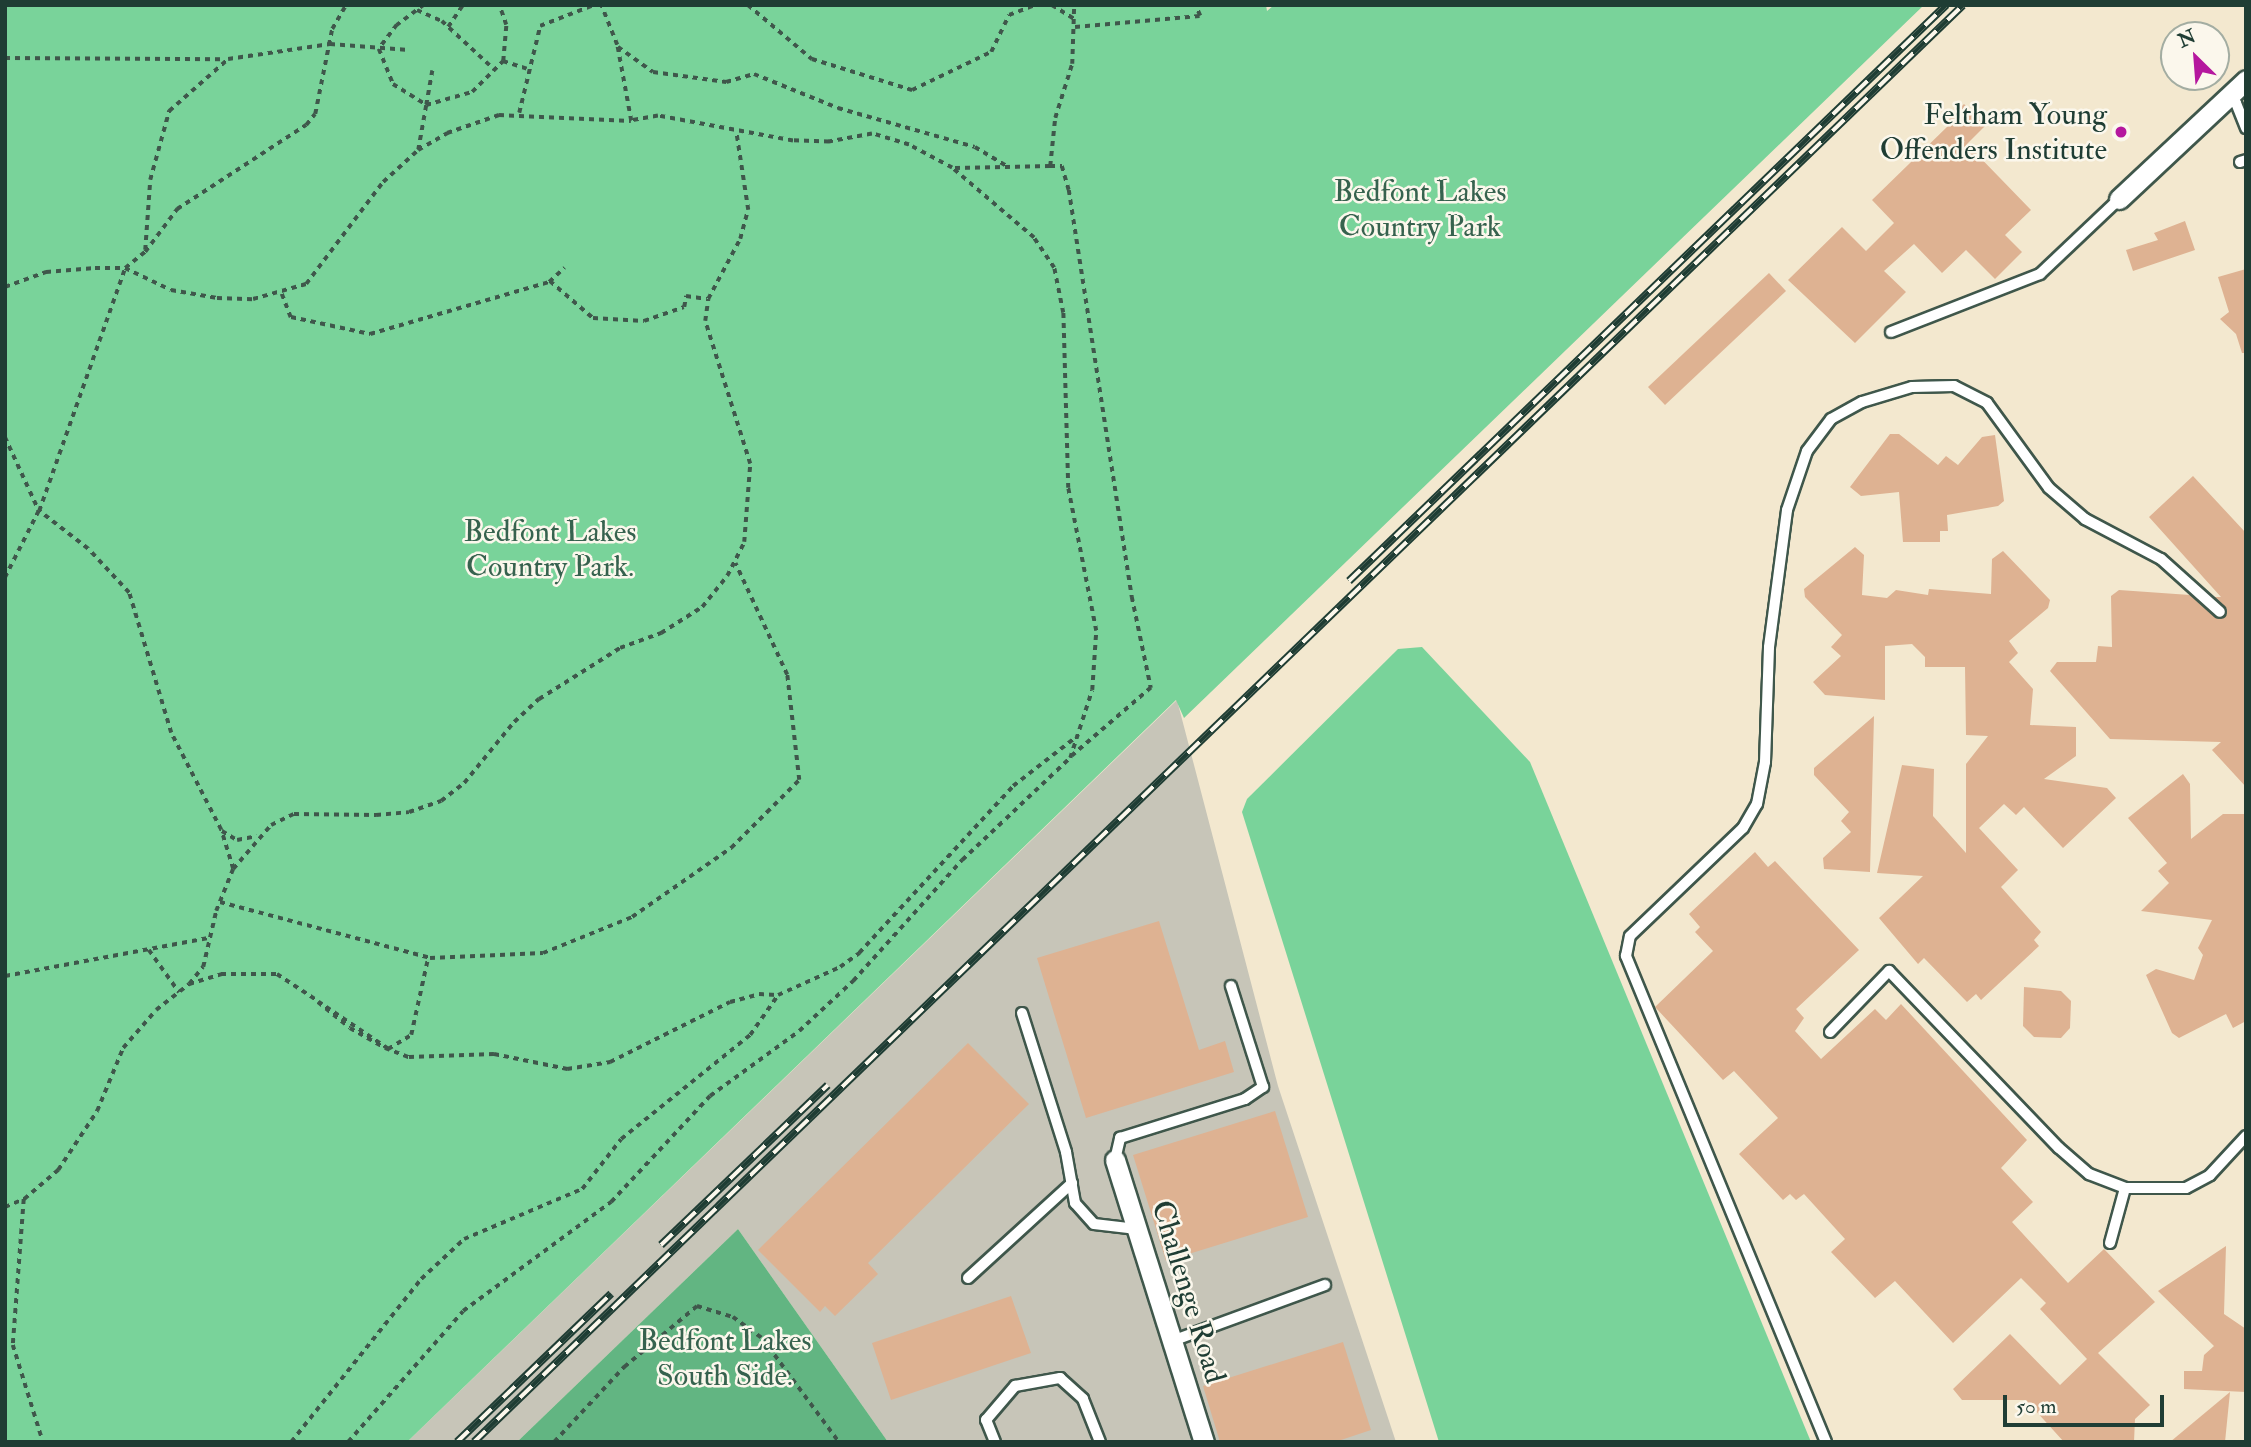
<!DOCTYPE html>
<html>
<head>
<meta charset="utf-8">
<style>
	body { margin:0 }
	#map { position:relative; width:2251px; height:1447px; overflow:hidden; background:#f3e8cf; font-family:"IM FELL Double Pica",serif }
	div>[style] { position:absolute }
	.industrial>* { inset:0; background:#c7c5b8 }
	.green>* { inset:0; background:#79d39a }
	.forest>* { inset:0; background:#62b582 }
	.building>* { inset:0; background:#deb292 }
	.path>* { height:3.5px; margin-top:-1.75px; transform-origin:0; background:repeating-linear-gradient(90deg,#3f574b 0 5px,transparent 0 10px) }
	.roads { filter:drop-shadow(2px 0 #3f574b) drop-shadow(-2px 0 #3f574b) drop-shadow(0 2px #3f574b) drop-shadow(0 -2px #3f574b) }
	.service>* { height:10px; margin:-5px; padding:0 5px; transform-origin:5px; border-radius:5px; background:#fff }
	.minor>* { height:19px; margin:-9.5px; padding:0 9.5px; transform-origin:9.5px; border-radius:9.5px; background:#fff }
	.rail>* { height:8px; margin-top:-4px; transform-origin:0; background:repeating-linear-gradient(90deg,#fbf7ec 0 16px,#1f3d34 0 32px); box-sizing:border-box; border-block:2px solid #1f3d34 }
	.dots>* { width:19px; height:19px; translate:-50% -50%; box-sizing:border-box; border:4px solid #fbf7ec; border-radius:50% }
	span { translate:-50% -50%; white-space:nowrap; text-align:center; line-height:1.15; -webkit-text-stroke:5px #fbf7ec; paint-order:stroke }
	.poi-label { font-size:30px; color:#1f3d34 }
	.right { translate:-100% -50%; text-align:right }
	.park-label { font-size:30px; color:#36624e }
	.street-label { font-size:30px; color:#1f3d34 }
	.frame { position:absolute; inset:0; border:7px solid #1f3d34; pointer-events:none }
	.north { position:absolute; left:2160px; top:21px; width:70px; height:70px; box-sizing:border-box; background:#fbf7ec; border:2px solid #a3ada2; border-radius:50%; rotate:335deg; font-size:19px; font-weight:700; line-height:28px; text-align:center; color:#1f3d34 }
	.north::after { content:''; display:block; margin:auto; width:24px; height:32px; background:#b5179e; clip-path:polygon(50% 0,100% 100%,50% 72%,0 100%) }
	.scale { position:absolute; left:2003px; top:1395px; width:161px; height:32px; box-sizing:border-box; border:4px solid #1f3d34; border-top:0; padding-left:9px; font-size:21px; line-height:24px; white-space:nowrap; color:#1f3d34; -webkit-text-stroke:5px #fbf7ec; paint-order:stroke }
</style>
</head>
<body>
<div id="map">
	<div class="industrial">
		<i style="clip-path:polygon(1177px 700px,1278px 1086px,1396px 1442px,888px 1442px,738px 1229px,517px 1442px,407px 1442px)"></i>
	</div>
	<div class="green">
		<i style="clip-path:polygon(5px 5px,1266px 5px,1267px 11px,1274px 5px,1924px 5px,1184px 718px,1176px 700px,407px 1442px,5px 1442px)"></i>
		<i style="clip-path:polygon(1422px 647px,1530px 762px,1811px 1442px,1439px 1442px,1242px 812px,1247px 799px,1398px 649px)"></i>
	</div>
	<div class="forest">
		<i style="clip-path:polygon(738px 1229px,888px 1442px,517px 1442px)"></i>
	</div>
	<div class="building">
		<i style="clip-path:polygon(1964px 104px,1985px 126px,1967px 144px,2031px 210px,2005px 235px,2022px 252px,1995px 279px,1966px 250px,1942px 273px,1914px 244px,1884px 271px,1906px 292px,1855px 343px,1788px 280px,1842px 227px,1866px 251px,1894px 223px,1872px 200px,1948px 126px,1945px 123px)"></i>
		<i style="clip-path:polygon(2185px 221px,2195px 250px,2133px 271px,2126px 250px,2158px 240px,2154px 233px)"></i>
		<i style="clip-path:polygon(2246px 269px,2246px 353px,2242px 353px,2236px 334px,2220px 319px,2229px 312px,2218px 277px)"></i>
		<i style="clip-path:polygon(1769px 273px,1786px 291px,1665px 405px,1648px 387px)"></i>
		<i style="clip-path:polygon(1890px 434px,1899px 434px,1938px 465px,1946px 456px,1958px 465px,1982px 437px,1995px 435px,2004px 501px,1998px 506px,1947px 515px,1948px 531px,1940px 531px,1940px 542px,1903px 542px,1899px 492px,1861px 496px,1850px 487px)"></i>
		<i style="clip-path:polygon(2193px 476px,2246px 533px,2246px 787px,2212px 750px,2221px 742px,2110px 739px,2050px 671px,2057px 662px,2096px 662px,2098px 646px,2112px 647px,2111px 596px,2119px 590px,2190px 595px,2216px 618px,2226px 616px,2227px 609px,2214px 597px,2221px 597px,2149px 517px)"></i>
		<i style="clip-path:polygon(1855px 547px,1864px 555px,1862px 595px,1887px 598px,1896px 590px,1928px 595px,1929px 589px,1991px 594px,1992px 559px,2003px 551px,2050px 600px,2048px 608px,2009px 641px,2018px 653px,2009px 662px,2033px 689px,2030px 725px,2076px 727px,2076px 756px,2044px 779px,2107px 788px,2116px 798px,2063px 848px,2024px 807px,2016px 815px,2004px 804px,1979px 828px,2018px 870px,2001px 887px,2041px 932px,2034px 940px,2039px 946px,1981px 1000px,1976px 994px,1967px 1002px,1924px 958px,1918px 964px,1879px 918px,1923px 876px,1877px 873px,1902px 765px,1934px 769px,1933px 816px,1966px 853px,1966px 764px,1988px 736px,1966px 735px,1965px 667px,1925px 667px,1925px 657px,1912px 644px,1885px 646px,1885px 700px,1825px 695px,1813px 682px,1841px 656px,1831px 647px,1842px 635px,1805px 597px,1804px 589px)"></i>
		<i style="clip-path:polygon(1874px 716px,1870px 872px,1824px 869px,1823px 858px,1851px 832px,1841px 821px,1849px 812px,1814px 775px,1814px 768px)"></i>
		<i style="clip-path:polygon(2183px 774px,2190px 784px,2191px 839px,2223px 814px,2246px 814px,2246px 1021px,2233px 1028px,2226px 1014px,2179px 1038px,2172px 1033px,2146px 975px,2156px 969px,2194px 980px,2203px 955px,2198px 948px,2212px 920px,2141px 911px,2169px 883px,2158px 871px,2167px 863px,2128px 818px)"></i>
		<i style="clip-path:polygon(1755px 852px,1768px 867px,1775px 861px,1859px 950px,1796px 1009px,1804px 1018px,1795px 1031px,1821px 1059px,1875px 1009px,1886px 1020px,1901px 1004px,2027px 1140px,2001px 1168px,2033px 1202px,2012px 1222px,2068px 1283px,2104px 1249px,2155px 1302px,2098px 1353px,2150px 1405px,2135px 1419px,2134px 1442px,2064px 1442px,2026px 1400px,1962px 1400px,1953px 1389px,2010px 1334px,2060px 1385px,2087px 1359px,2040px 1309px,2046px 1303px,2021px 1278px,1953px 1343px,1895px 1281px,1875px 1298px,1831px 1252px,1845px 1239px,1804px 1194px,1796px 1200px,1790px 1194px,1783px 1200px,1739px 1154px,1778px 1118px,1734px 1071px,1723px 1080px,1655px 1007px,1713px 951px,1695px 932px,1700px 927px,1689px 914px)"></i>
		<i style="clip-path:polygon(1159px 921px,1199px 1050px,1225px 1041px,1234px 1072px,1086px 1118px,1037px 958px)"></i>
		<i style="clip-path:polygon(2024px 987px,2061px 991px,2071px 1001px,2070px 1028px,2061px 1038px,2034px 1037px,2023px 1026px)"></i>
		<i style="clip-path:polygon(968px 1043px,1029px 1104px,868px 1263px,878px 1274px,835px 1316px,825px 1306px,820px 1312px,758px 1250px)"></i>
		<i style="clip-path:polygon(1275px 1111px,1308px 1217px,1166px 1261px,1133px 1155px)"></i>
		<i style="clip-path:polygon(2226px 1246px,2224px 1314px,2246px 1329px,2246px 1392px,2184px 1389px,2184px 1371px,2202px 1371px,2204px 1355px,2214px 1346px,2158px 1291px)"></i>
		<i style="clip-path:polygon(1011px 1296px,1031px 1353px,891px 1400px,872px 1343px)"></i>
		<i style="clip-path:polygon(1343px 1342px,1371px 1430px,1335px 1442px,1220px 1442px,1203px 1386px)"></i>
		<i style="clip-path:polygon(2230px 1392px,2225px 1442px,2170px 1442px)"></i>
	</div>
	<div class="path">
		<i style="left:424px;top:5px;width:34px;rotate:143deg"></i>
		<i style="left:397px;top:25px;width:30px;rotate:127deg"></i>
		<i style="left:379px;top:49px;width:38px;rotate:68deg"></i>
		<i style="left:393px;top:84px;width:39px;rotate:32deg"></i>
		<i style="left:426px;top:105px;width:35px;rotate:-80deg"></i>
		<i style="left:748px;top:5px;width:84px;rotate:40.2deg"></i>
		<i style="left:812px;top:59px;width:105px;rotate:17.2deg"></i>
		<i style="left:912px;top:90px;width:88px;rotate:-25.7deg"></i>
		<i style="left:991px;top:52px;width:41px;rotate:-64.1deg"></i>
		<i style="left:1009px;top:15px;width:28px;rotate:-21deg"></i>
		<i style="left:1052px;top:5px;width:26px;rotate:32deg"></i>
		<i style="left:417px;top:10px;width:27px;rotate:24deg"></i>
		<i style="left:442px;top:21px;width:72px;rotate:42.8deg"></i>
		<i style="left:448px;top:27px;width:27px;rotate:-56deg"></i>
		<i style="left:1075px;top:27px;width:125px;rotate:-5deg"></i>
		<i style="left:1200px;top:16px;width:12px;rotate:-114deg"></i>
		<i style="left:618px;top:47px;width:43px;rotate:35.5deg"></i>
		<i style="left:653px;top:72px;width:74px;rotate:7.8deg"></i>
		<i style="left:726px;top:82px;width:29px;rotate:-16deg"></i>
		<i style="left:754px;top:74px;width:91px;rotate:22deg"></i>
		<i style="left:838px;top:108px;width:142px;rotate:15.9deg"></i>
		<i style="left:975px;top:147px;width:39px;rotate:31deg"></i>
		<i style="left:5px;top:58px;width:220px;rotate:0.3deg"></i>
		<i style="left:503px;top:61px;width:25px;rotate:18deg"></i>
		<i style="left:519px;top:113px;width:89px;rotate:-76.4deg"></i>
		<i style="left:540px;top:26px;width:58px;rotate:-21.3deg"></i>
		<i style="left:418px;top:150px;width:34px;rotate:-30deg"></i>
		<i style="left:447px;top:133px;width:55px;rotate:-19.1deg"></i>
		<i style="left:499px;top:115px;width:132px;rotate:2.6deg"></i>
		<i style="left:1050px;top:166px;width:12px"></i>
		<i style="left:1062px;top:166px;width:25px;rotate:74deg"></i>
		<i style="left:1069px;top:190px;width:412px;rotate:81.2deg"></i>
		<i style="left:1132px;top:597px;width:93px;rotate:78.2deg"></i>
		<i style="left:1151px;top:688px;width:104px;rotate:139.3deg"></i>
		<i style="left:955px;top:168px;width:95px;rotate:-1.2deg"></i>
		<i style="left:1050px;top:166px;width:48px;rotate:-84.1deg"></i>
		<i style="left:1055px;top:118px;width:57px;rotate:-72.5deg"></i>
		<i style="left:1072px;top:64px;width:59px;rotate:-88.1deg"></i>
		<i style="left:145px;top:250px;width:70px;rotate:-85.9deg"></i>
		<i style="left:150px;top:180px;width:72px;rotate:-74.6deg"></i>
		<i style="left:169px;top:111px;width:79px;rotate:-41.4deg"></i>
		<i style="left:228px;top:59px;width:103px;rotate:-8.4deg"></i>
		<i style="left:330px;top:44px;width:79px;rotate:4.3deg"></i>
		<i style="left:550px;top:281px;width:57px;rotate:40.7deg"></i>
		<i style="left:593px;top:318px;width:51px;rotate:3.4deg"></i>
		<i style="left:644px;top:321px;width:42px;rotate:-19.3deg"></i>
		<i style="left:684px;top:307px;width:11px;rotate:-80deg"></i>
		<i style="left:686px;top:296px;width:21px;rotate:8deg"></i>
		<i style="left:5px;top:287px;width:44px;rotate:-20.1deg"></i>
		<i style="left:46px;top:272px;width:49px;rotate:-4.7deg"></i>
		<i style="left:95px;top:268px;width:30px"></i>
		<i style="left:125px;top:268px;width:51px;rotate:25.6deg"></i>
		<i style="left:171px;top:290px;width:47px;rotate:9.9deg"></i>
		<i style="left:217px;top:298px;width:36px;rotate:2deg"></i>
		<i style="left:253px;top:299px;width:55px;rotate:-15.8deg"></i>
		<i style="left:306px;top:284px;width:128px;rotate:-53deg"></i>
		<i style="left:383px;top:182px;width:47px;rotate:-42.4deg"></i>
		<i style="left:418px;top:150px;width:46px;rotate:-79.9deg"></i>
		<i style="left:426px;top:105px;width:48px;rotate:-15.8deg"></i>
		<i style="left:472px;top:92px;width:44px;rotate:-45deg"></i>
		<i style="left:503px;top:61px;width:36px;rotate:-85deg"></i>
		<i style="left:506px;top:25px;width:21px;rotate:-109deg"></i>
		<i style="left:282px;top:294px;width:25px;rotate:69deg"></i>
		<i style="left:291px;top:317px;width:81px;rotate:12.1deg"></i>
		<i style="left:370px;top:334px;width:186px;rotate:-16.2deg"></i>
		<i style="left:549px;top:282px;width:21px;rotate:-43deg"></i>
		<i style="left:5px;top:437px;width:81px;rotate:65.3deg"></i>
		<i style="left:39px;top:511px;width:75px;rotate:116.9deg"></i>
		<i style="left:222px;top:831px;width:17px;rotate:31deg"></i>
		<i style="left:237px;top:840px;width:20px;rotate:-11deg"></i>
		<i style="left:233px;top:869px;width:41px;rotate:-107.1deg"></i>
		<i style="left:221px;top:830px;width:109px;rotate:-117.3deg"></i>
		<i style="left:171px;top:733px;width:146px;rotate:-106.7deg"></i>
		<i style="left:129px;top:593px;width:60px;rotate:-133deg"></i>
		<i style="left:88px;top:549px;width:62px;rotate:-142.2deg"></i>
		<i style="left:39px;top:511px;width:258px;rotate:-70.5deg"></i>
		<i style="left:125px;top:268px;width:26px;rotate:-39deg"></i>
		<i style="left:145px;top:252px;width:54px;rotate:-53.3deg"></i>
		<i style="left:177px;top:209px;width:154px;rotate:-33.1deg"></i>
		<i style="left:306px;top:125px;width:14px;rotate:-51deg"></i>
		<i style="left:315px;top:114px;width:87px;rotate:-78.7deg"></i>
		<i style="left:332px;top:29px;width:28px;rotate:-60deg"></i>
		<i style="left:220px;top:902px;width:217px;rotate:14.9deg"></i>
		<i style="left:430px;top:958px;width:113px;rotate:-2.5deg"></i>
		<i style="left:543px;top:953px;width:96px;rotate:-22deg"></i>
		<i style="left:632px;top:917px;width:121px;rotate:-34.9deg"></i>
		<i style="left:731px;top:848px;width:96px;rotate:-45deg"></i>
		<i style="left:799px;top:780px;width:106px;rotate:-96.5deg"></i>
		<i style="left:787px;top:675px;width:123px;rotate:-114.9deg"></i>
		<i style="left:149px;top:950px;width:52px;rotate:54.5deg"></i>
		<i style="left:5px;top:976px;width:208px;rotate:-10.6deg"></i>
		<i style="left:189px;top:984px;width:22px;rotate:-51deg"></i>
		<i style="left:203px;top:967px;width:57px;rotate:-76.9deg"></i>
		<i style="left:216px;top:911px;width:45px;rotate:-68deg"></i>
		<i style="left:233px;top:869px;width:58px;rotate:-49.2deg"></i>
		<i style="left:271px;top:825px;width:25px;rotate:-26deg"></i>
		<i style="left:294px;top:814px;width:82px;rotate:0.7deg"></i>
		<i style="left:376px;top:815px;width:33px;rotate:-5deg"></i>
		<i style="left:409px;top:812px;width:34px;rotate:-19deg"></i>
		<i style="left:441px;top:801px;width:29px;rotate:-38deg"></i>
		<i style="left:464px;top:783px;width:79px;rotate:-50.7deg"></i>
		<i style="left:514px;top:722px;width:34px;rotate:-43deg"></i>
		<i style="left:539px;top:699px;width:96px;rotate:-32.2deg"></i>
		<i style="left:620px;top:648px;width:44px;rotate:-20.1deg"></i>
		<i style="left:661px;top:633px;width:49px;rotate:-32.4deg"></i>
		<i style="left:702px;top:607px;width:40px;rotate:-51deg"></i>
		<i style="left:727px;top:576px;width:38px;rotate:-63deg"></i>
		<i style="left:744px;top:542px;width:78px;rotate:-85.6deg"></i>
		<i style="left:750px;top:464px;width:150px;rotate:-107.5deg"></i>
		<i style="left:705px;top:321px;width:22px;rotate:-82deg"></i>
		<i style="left:708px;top:299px;width:68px;rotate:-61.9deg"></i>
		<i style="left:740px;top:239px;width:30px;rotate:-75deg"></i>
		<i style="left:748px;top:210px;width:79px;rotate:-98.7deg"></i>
		<i style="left:388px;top:1049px;width:84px;rotate:-146.1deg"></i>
		<i style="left:318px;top:1002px;width:41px;rotate:39.1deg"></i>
		<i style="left:350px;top:1028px;width:40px;rotate:29.7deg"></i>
		<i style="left:385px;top:1048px;width:26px;rotate:21deg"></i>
		<i style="left:409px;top:1057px;width:85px;rotate:-2deg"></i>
		<i style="left:494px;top:1054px;width:75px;rotate:11.6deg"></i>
		<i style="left:567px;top:1069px;width:44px;rotate:-9.2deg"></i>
		<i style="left:610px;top:1062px;width:134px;rotate:-26.6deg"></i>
		<i style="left:730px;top:1002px;width:30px;rotate:-15deg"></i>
		<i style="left:759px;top:994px;width:18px;rotate:3deg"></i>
		<i style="left:388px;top:1049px;width:27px;rotate:-31deg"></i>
		<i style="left:411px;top:1035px;width:79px;rotate:-77.6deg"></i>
		<i style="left:24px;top:1199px;width:146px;rotate:94.3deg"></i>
		<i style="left:13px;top:1345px;width:102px;rotate:72.8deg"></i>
		<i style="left:5px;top:1207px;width:21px;rotate:-23deg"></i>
		<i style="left:24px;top:1199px;width:45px;rotate:-40.5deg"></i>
		<i style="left:58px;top:1170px;width:71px;rotate:-56.5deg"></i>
		<i style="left:97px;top:1111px;width:68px;rotate:-67.6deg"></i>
		<i style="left:123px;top:1048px;width:50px;rotate:-49deg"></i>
		<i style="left:156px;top:1010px;width:42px;rotate:-38.2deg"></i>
		<i style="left:189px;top:984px;width:34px;rotate:-17deg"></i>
		<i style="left:221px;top:974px;width:56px"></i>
		<i style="left:277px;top:974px;width:49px;rotate:33.4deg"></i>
		<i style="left:291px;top:1442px;width:208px;rotate:-51.4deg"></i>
		<i style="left:421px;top:1279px;width:59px;rotate:-42.9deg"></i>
		<i style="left:464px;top:1239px;width:128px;rotate:-23deg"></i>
		<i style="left:582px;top:1189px;width:63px;rotate:-52deg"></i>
		<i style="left:621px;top:1139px;width:166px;rotate:-38.9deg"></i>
		<i style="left:750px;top:1035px;width:49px;rotate:-55deg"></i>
		<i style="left:778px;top:995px;width:68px;rotate:-24.3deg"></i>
		<i style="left:840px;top:967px;width:24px;rotate:-36deg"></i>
		<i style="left:859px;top:953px;width:227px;rotate:-47.3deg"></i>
		<i style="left:1013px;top:786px;width:80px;rotate:-37.9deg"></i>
		<i style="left:348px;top:1442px;width:174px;rotate:-48.7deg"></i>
		<i style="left:463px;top:1311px;width:184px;rotate:-36.4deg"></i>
		<i style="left:611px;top:1202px;width:145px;rotate:-47deg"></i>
		<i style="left:710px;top:1096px;width:110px;rotate:-36.1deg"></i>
		<i style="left:799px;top:1031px;width:74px;rotate:-42.8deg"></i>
		<i style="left:853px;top:981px;width:163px;rotate:-48deg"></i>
		<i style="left:962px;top:860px;width:149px;rotate:-43.4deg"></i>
		<i style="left:1070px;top:758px;width:71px;rotate:-72.1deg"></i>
		<i style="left:1092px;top:690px;width:59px;rotate:-86.1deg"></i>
		<i style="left:1096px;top:631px;width:146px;rotate:-101.1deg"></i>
		<i style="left:1068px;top:488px;width:175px;rotate:-91.6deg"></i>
		<i style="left:1063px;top:313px;width:46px;rotate:-101.3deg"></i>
		<i style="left:1054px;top:268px;width:36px;rotate:-124deg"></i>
		<i style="left:1034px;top:238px;width:108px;rotate:-139.5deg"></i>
		<i style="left:952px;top:168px;width:49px;rotate:-151.9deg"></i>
		<i style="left:909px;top:145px;width:39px;rotate:-163deg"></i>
		<i style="left:872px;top:134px;width:44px;rotate:169.5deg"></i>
		<i style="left:829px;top:142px;width:36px;rotate:-178deg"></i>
		<i style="left:793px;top:141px;width:137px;rotate:-169.5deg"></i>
		<i style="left:658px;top:116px;width:27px;rotate:170deg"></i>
		<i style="left:631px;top:121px;width:77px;rotate:-100.4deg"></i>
		<i style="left:617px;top:45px;width:43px;rotate:-111.8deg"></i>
		<i style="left:554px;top:1442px;width:103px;rotate:-47deg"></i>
		<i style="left:624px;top:1367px;width:95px;rotate:-39.9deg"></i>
		<i style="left:697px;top:1306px;width:38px;rotate:17deg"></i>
		<i style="left:733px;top:1317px;width:37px;rotate:36deg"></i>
		<i style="left:763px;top:1339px;width:128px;rotate:53.6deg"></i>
	</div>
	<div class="roads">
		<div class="service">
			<i style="left:2227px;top:97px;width:11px;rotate:34deg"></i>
			<i style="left:2236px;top:103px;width:27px;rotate:68deg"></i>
			<i style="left:2240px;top:162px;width:6px;rotate:-18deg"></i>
			<i style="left:1891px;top:332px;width:160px;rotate:-21.3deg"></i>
			<i style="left:2040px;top:274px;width:109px;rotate:-43.5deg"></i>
			<i style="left:1022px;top:1013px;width:146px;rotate:72.4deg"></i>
			<i style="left:1066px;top:1152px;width:52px;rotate:80deg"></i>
			<i style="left:1075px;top:1203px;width:28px;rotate:48deg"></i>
			<i style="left:1094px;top:1224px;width:43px;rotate:6.6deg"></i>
			<i style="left:1830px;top:1032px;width:85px;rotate:-46deg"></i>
			<i style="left:1889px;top:971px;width:245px;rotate:46.2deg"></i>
			<i style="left:2059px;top:1148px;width:40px;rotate:41deg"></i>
			<i style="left:2089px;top:1174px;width:39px;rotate:21deg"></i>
			<i style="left:2125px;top:1188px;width:61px"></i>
			<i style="left:2186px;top:1188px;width:27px;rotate:-28deg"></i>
			<i style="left:2210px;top:1175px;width:53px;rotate:-47.3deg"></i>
			<i style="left:1115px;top:1160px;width:23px;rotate:-77deg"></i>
			<i style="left:1120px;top:1138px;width:131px;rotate:-17.3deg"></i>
			<i style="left:1245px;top:1099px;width:22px;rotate:-34deg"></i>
			<i style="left:1263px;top:1087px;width:106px;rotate:-107.6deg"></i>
			<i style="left:2110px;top:1243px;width:57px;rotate:-74.7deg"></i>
			<i style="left:968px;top:1278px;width:141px;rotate:-42.4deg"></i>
			<i style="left:1172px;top:1341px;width:163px;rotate:-20.1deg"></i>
			<i style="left:995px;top:1442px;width:24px;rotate:-112deg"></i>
			<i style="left:986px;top:1420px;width:45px;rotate:-49.5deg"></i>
			<i style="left:1015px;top:1386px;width:46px;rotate:-10.1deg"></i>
			<i style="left:1060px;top:1378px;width:31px;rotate:42deg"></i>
			<i style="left:1083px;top:1399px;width:46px;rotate:68.4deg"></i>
			<i style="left:1826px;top:1442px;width:526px;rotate:-112.37deg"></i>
			<i style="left:1626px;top:956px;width:20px;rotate:-79deg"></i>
			<i style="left:1630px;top:936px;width:156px;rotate:-43.7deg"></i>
			<i style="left:1743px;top:828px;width:28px;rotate:-60deg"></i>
			<i style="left:1757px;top:804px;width:43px;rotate:-79.2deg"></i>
			<i style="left:1765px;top:762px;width:115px;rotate:-88deg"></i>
			<i style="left:1769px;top:647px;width:138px;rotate:-82.5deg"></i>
			<i style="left:1787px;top:510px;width:62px;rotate:-71.3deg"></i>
			<i style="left:1807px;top:451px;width:40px;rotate:-53deg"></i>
			<i style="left:1831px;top:419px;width:35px;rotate:-29deg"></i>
			<i style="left:1862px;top:402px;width:52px;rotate:-16.7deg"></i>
			<i style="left:1912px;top:387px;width:42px;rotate:-1.4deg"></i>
			<i style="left:1954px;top:386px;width:37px;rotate:27deg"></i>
			<i style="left:1987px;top:403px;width:105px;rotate:53.9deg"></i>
			<i style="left:2049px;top:488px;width:48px;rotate:40.7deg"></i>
			<i style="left:2085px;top:519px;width:86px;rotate:27.8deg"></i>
			<i style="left:2161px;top:559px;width:79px;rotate:41.9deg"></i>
		</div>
		<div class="minor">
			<i style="left:2119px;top:199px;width:174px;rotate:-43.1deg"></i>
			<i style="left:1115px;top:1160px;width:296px;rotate:72.5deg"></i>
		</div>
	</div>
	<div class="rail">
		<i style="left:1349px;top:581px;width:830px;rotate:-43.97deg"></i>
		<i style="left:661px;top:1245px;width:231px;rotate:-43.8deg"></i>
		<i style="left:457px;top:1442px;width:214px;rotate:-43.9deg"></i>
		<i style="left:474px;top:1442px;width:2069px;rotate:-43.98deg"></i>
	</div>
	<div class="dots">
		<i style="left:2121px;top:132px;background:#b5179e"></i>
	</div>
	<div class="poi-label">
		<span class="right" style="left:2107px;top:132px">Feltham Young<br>Offenders Institute</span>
	</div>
	<div class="park-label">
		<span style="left:1420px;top:209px">Bedfont Lakes<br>Country Park</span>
		<span style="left:550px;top:549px">Bedfont Lakes<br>Country Park.</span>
		<span style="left:725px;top:1358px">Bedfont Lakes<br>South Side.</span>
	</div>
	<div class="street-label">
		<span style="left:1188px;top:1292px;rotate:73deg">Challenge Road</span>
	</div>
	<div class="frame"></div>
	<div class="north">N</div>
	<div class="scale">50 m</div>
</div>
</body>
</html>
